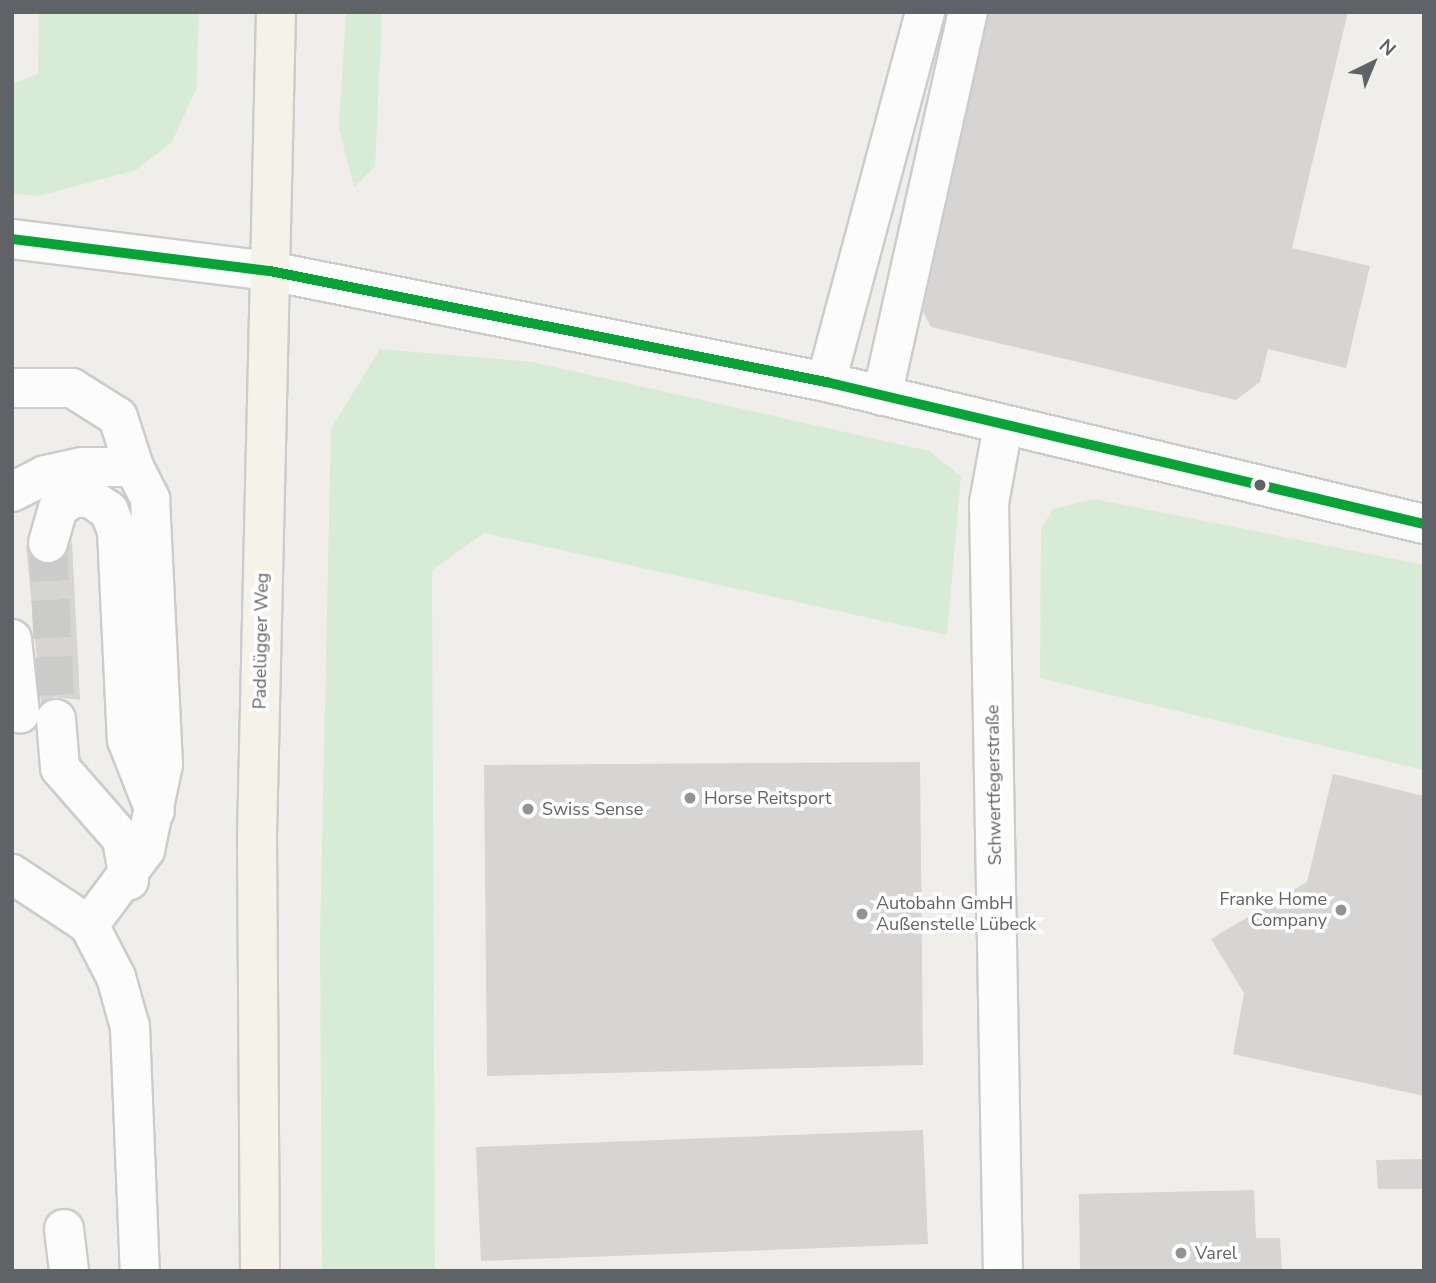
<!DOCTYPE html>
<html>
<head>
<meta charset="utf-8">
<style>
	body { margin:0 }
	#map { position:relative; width:1436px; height:1283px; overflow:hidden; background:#efeeea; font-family:"Nunito Sans",sans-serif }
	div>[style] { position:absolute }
	.green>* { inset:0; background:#d8ebd6 }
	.building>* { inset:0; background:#d6d5d3 }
	.minor-tunnel>* { height:38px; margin-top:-19px; transform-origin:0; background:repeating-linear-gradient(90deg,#cbcbca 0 38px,transparent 0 57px) }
	.roads { filter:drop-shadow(2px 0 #cbcccc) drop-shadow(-2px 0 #cbcccc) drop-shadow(0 2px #cbcccc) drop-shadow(0 -2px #cbcccc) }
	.minor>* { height:38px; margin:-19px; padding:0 19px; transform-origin:19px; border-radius:19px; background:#fdfcfc }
	.major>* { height:38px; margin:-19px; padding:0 19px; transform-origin:19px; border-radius:19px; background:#f4f2e9 }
	.bus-1>* { height:10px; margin:-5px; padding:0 5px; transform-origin:5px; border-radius:5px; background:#04a535 }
	.dots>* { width:19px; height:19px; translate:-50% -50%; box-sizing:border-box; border:4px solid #fff; border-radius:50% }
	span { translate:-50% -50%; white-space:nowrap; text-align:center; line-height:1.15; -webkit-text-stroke:7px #fff; paint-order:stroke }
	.street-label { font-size:18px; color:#5f6368 }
	.poi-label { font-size:18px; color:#5f6368 }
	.left { translate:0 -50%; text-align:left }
	.right { translate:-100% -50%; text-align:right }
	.frame { position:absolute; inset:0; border:14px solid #5f6368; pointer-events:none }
	.north { position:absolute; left:1338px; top:28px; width:70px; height:70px; -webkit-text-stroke:5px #fff; paint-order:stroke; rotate:43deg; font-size:19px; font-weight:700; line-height:28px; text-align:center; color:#5f6368 }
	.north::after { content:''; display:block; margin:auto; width:24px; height:32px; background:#5f6368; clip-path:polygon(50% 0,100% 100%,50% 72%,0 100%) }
</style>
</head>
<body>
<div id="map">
	<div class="green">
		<i style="clip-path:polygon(39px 12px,199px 12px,196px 89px,172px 142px,136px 170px,38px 196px,12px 193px,12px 84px,38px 74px)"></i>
		<i style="clip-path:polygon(346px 12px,382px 12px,375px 167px,354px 187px,339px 128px)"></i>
		<i style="clip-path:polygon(380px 349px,532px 362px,929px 451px,961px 476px,947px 635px,484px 533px,432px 570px,435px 1271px,322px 1271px,320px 938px,331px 429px)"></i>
		<i style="clip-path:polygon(1094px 499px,1424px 565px,1424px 770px,1040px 678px,1041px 529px,1053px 509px)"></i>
	</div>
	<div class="building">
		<i style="clip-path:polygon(989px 12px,1348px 12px,1292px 248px,1370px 266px,1346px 368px,1268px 349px,1260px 382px,1236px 400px,931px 327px,923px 311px)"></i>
		<i style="clip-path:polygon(72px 542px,80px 700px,54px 697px,41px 704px,26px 544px,33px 559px,53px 564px)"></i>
		<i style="clip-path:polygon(920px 762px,923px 1065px,487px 1076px,484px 765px)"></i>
		<i style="clip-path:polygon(1333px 774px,1424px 796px,1424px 1096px,1233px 1054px,1244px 993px,1211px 939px,1307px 882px)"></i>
		<i style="clip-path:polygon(923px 1130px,928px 1244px,481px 1261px,476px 1147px)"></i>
		<i style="clip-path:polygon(1424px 1159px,1424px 1189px,1378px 1189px,1376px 1160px)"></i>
		<i style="clip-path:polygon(1254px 1190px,1256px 1238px,1280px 1238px,1282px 1271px,1080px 1271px,1079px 1194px)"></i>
	</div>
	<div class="minor-tunnel">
		<i style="left:48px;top:543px;width:176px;rotate:87.4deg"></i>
	</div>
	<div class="roads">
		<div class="minor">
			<i style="left:12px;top:239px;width:260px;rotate:7.1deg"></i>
			<i style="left:270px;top:271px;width:567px;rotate:11.29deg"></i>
			<i style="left:826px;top:382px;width:615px;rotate:13.36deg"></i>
			<i style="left:826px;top:382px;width:383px;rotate:-75deg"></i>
			<i style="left:12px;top:388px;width:60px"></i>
			<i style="left:72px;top:388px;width:54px;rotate:32.2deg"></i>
			<i style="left:118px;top:417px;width:52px;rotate:72.3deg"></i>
			<i style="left:882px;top:396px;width:394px;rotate:-77.4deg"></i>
			<i style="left:1003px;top:426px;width:78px;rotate:100.3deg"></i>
			<i style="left:989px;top:503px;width:768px;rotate:88.96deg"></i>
			<i style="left:12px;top:492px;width:37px;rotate:-27deg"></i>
			<i style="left:45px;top:475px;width:38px;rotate:-12deg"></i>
			<i style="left:82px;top:467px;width:52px"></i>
			<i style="left:134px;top:467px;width:36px;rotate:63deg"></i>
			<i style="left:150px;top:499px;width:265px;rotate:87.2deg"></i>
			<i style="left:163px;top:764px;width:88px;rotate:101.8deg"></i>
			<i style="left:145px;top:850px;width:94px;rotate:126.7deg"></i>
			<i style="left:48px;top:543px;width:36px;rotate:-74deg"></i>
			<i style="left:58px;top:508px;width:18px;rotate:-34deg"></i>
			<i style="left:73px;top:498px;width:17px"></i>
			<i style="left:90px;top:498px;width:23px;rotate:34deg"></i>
			<i style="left:109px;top:511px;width:22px;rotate:68deg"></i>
			<i style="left:117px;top:531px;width:209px;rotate:87.3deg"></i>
			<i style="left:127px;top:740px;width:76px;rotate:68.5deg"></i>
			<i style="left:12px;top:639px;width:75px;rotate:83.9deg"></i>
			<i style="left:56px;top:719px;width:49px;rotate:85.3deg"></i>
			<i style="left:60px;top:768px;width:94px;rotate:48.9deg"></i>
			<i style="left:122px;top:839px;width:42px;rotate:80.3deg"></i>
			<i style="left:12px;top:874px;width:92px;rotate:33.5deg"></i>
			<i style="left:89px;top:925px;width:59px;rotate:62.6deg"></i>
			<i style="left:116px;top:977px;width:52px;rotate:74.4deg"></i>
			<i style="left:130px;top:1027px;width:244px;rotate:87.7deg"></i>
			<i style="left:64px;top:1229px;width:42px;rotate:83.2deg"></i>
		</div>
		<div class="major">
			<i style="left:260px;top:1271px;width:435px;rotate:-90.4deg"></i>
			<i style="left:257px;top:836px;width:824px;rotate:-88.68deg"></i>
		</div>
	</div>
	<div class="bus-1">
		<i style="left:12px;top:239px;width:260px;rotate:7.1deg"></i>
		<i style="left:270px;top:271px;width:567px;rotate:11.29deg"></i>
		<i style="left:826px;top:382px;width:615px;rotate:13.36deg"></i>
	</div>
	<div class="dots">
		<i style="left:1260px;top:485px;background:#5f6368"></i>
		<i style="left:690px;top:798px;background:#919496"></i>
		<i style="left:528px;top:809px;background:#919496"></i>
		<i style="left:1341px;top:910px;background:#919496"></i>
		<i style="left:862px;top:914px;background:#919496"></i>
		<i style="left:1181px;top:1253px;background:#919496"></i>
	</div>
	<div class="street-label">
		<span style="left:261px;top:641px;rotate:-89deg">Padelügger Weg</span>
		<span style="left:994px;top:785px;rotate:-91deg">Schwertfegerstraße</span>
	</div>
	<div class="poi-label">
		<span class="left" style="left:704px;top:798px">Horse Reitsport</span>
		<span class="left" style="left:542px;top:809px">Swiss Sense</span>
		<span class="right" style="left:1327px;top:910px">Franke Home<br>Company</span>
		<span class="left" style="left:876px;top:914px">Autobahn GmbH<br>Außenstelle Lübeck</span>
		<span class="left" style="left:1195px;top:1253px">Varel</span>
	</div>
	<div class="frame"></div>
	<div class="north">N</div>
</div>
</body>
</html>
